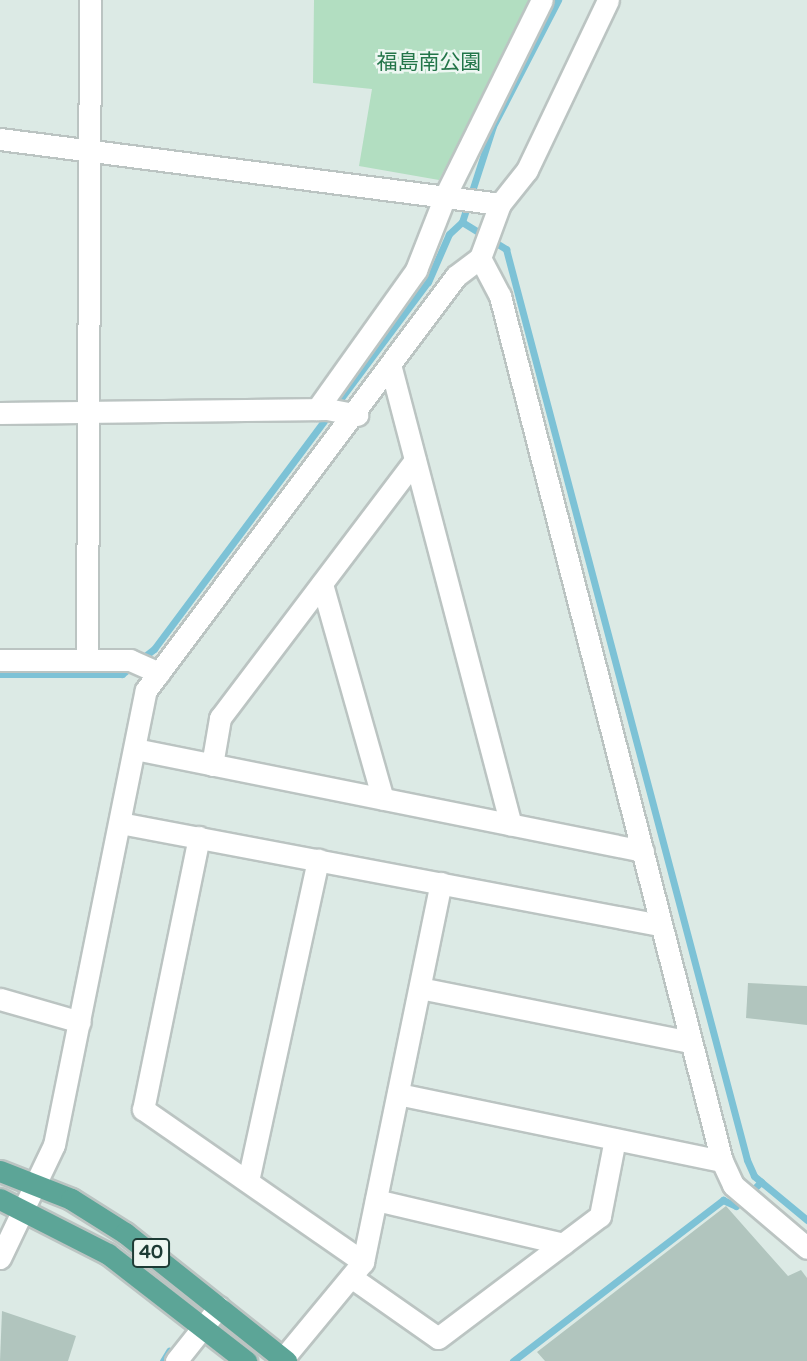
<!DOCTYPE html>
<html>
<head>
<meta charset="utf-8">
<style>
	body { margin:0 }
	#map { position:relative; width:807px; height:1361px; overflow:hidden; background:#dceae5; font-family:"Varela Round","Noto Sans JP",sans-serif }
	div>[style] { position:absolute }
	.green>* { inset:0; background:#b2dec1 }
	.stream>* { height:7px; margin:-3.5px; padding:0 3.5px; transform-origin:3.5px; border-radius:3.5px; background:#7dc2d6 }
	.building>* { inset:0; background:#b1c5be }
	.roads { filter:drop-shadow(2px 0 #bbc4c2) drop-shadow(-2px 0 #bbc4c2) drop-shadow(0 2px #bbc4c2) drop-shadow(0 -2px #bbc4c2) }
	.minor>* { height:21px; margin:-10.5px; padding:0 10.5px; transform-origin:10.5px; border-radius:10.5px; background:#fff }
	.major>* { height:21px; margin:-10.5px; padding:0 10.5px; transform-origin:10.5px; border-radius:10.5px; background:#5ca597 }
	span { translate:-50% -50%; white-space:nowrap; text-align:center; line-height:1.15; -webkit-text-stroke:5px #edf7f2; paint-order:stroke }
	.shield-label span { padding:2px 5px; background:#edf7f2; border:2px solid; border-radius:5px; -webkit-text-stroke-width:0 }
	.shield-label { font-size:19px; color:#1d3b35; font-weight:700 }
	.park-label { font-size:21px; color:#237549 }
</style>
</head>
<body>
<div id="map">
	<div class="green">
		<i style="clip-path:polygon(314px 0,534px 0,439px 180px,359px 166px,372px 89px,313px 83px)"></i>
	</div>
	<div class="stream">
		<i style="left:462px;top:222px;width:52px;rotate:31.5deg"></i>
		<i style="left:506px;top:249px;width:942px;rotate:75.18deg"></i>
		<i style="left:747px;top:1160px;width:17px;rotate:66deg"></i>
		<i style="left:754px;top:1176px;width:69px;rotate:39.7deg"></i>
		<i style="left:0;top:674px;width:122px"></i>
		<i style="left:122px;top:674px;width:41px;rotate:-38deg"></i>
		<i style="left:154px;top:649px;width:458px;rotate:-53.3deg"></i>
		<i style="left:428px;top:282px;width:52px;rotate:-66.4deg"></i>
		<i style="left:449px;top:234px;width:18px;rotate:-43deg"></i>
		<i style="left:462px;top:222px;width:101px;rotate:-72.1deg"></i>
		<i style="left:493px;top:126px;width:142px;rotate:-62.7deg"></i>
		<i style="left:163px;top:1361px;width:12px;rotate:-59deg"></i>
		<i style="left:513px;top:1361px;width:265px;rotate:-37.5deg"></i>
		<i style="left:723px;top:1200px;width:14px;rotate:25deg"></i>
		<i style="left:736px;top:1206px;width:35px;rotate:-44deg"></i>
	</div>
	<div class="building">
		<i style="clip-path:polygon(748px 983px,807px 986px,807px 1025px,746px 1018px)"></i>
		<i style="clip-path:polygon(726px 1206px,788px 1276px,801px 1270px,807px 1278px,807px 1361px,545px 1361px,537px 1352px)"></i>
		<i style="clip-path:polygon(2px 1311px,76px 1336px,68px 1361px,0 1361px)"></i>
	</div>
	<div class="roads">
		<div class="minor">
			<i style="left:0;top:139px;width:504px;rotate:7.41deg"></i>
			<i style="left:480px;top:258px;width:43px;rotate:62.2deg"></i>
			<i style="left:500px;top:296px;width:893px;rotate:75.61deg"></i>
			<i style="left:722px;top:1161px;width:26px;rotate:65deg"></i>
			<i style="left:733px;top:1185px;width:97px;rotate:40.4deg"></i>
			<i style="left:391px;top:368px;width:472px;rotate:75.3deg"></i>
			<i style="left:317px;top:409px;width:171px;rotate:-54.5deg"></i>
			<i style="left:416px;top:270px;width:82px;rotate:-68.5deg"></i>
			<i style="left:446px;top:194px;width:216px;rotate:-63.7deg"></i>
			<i style="left:0;top:413px;width:327px;rotate:-0.7deg"></i>
			<i style="left:327px;top:409px;width:31px;rotate:11deg"></i>
			<i style="left:322px;top:584px;width:223px;rotate:74.2deg"></i>
			<i style="left:0;top:660px;width:130px"></i>
			<i style="left:130px;top:660px;width:32px;rotate:24deg"></i>
			<i style="left:87px;top:660px;width:660px;rotate:-89.74deg"></i>
			<i style="left:135px;top:749px;width:518px;rotate:11.35deg"></i>
			<i style="left:212px;top:765px;width:48px;rotate:-80.3deg"></i>
			<i style="left:220px;top:718px;width:323px;rotate:-52.9deg"></i>
			<i style="left:120px;top:823px;width:550px;rotate:10.7deg"></i>
			<i style="left:199px;top:837px;width:278px;rotate:101.6deg"></i>
			<i style="left:143px;top:1109px;width:268px;rotate:34.8deg"></i>
			<i style="left:420px;top:988px;width:276px;rotate:11.3deg"></i>
			<i style="left:0;top:999px;width:83px;rotate:16deg"></i>
			<i style="left:398px;top:1094px;width:331px;rotate:11.7deg"></i>
			<i style="left:248px;top:1181px;width:329px;rotate:-77.7deg"></i>
			<i style="left:376px;top:1200px;width:192px;rotate:13.2deg"></i>
			<i style="left:0;top:1258px;width:125px;rotate:-64.5deg"></i>
			<i style="left:54px;top:1145px;width:464px;rotate:-78.6deg"></i>
			<i style="left:146px;top:690px;width:517px;rotate:-53.17deg"></i>
			<i style="left:456px;top:276px;width:30px;rotate:-37deg"></i>
			<i style="left:480px;top:258px;width:58px;rotate:-69.7deg"></i>
			<i style="left:500px;top:204px;width:43px;rotate:-51.5deg"></i>
			<i style="left:527px;top:170px;width:188px;rotate:-64.5deg"></i>
			<i style="left:351px;top:1277px;width:106px;rotate:35deg"></i>
			<i style="left:438px;top:1338px;width:203px;rotate:-37deg"></i>
			<i style="left:600px;top:1216px;width:78px;rotate:-79deg"></i>
			<i style="left:176px;top:1361px;width:69px;rotate:-51.5deg"></i>
			<i style="left:281px;top:1361px;width:129px;rotate:-50.4deg"></i>
			<i style="left:363px;top:1262px;width:387px;rotate:-78.4deg"></i>
		</div>
		<div class="major">
			<i style="left:0;top:1171px;width:76px;rotate:21.5deg"></i>
			<i style="left:71px;top:1199px;width:64px;rotate:32.2deg"></i>
			<i style="left:125px;top:1233px;width:206px;rotate:38.5deg"></i>
			<i style="left:0;top:1199px;width:121px;rotate:27deg"></i>
			<i style="left:108px;top:1254px;width:175px;rotate:37.8deg"></i>
		</div>
	</div>
	<div class="shield-label">
		<span style="left:151px;top:1253px">40</span>
	</div>
	<div class="park-label">
		<span style="left:429px;top:63px">福島南公園</span>
	</div>
</div>
</body>
</html>
